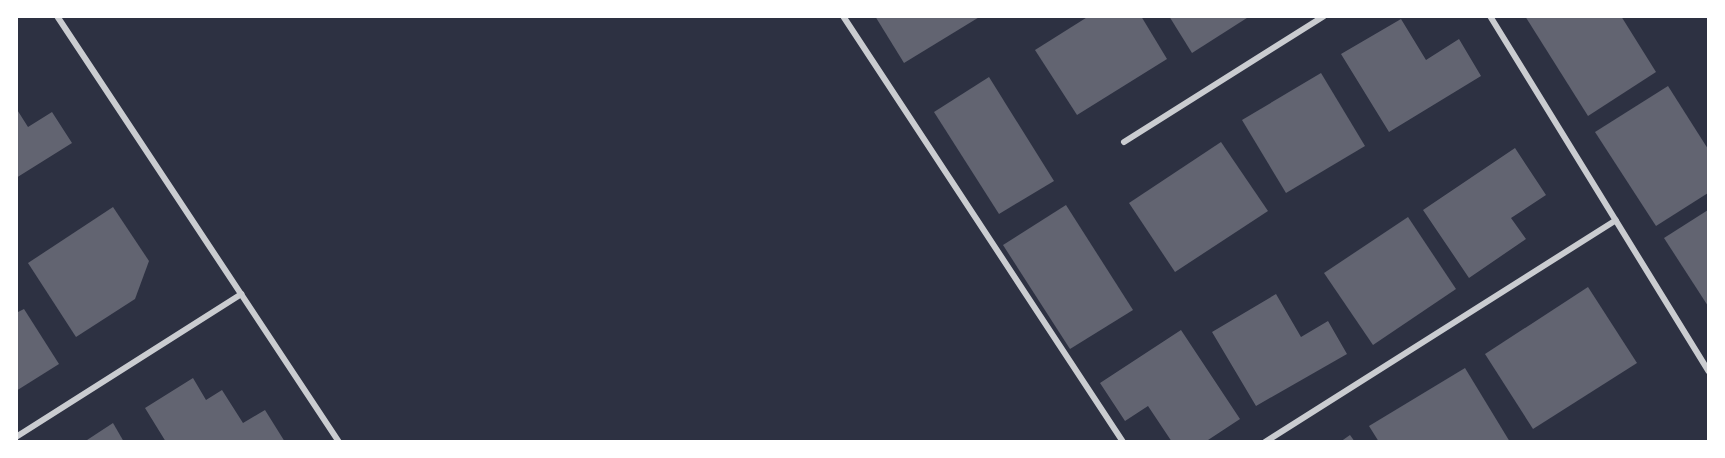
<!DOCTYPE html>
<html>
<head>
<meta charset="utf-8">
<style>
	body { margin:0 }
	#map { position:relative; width:1725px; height:458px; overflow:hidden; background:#2d3142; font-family:Roboto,sans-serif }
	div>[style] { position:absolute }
	.building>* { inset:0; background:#626471 }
	.minor>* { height:6px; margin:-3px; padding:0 3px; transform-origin:3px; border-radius:3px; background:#caccd0 }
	span { translate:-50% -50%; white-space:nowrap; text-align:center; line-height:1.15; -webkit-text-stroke:4.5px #fff; paint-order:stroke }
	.frame { position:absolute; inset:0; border:18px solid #fff; pointer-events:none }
</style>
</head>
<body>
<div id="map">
	<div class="building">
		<i style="clip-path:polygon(875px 16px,981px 16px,904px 63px)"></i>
		<i style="clip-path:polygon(1089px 16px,1141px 16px,1167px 59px,1077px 115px,1035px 50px)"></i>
		<i style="clip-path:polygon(1169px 16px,1250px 16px,1192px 53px)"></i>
		<i style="clip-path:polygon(1525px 16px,1621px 16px,1656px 72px,1588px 116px)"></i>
		<i style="clip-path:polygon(1401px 19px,1426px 60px,1459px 39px,1481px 76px,1389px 132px,1341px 54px)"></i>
		<i style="clip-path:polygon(1321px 73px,1365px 146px,1286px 193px,1242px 120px)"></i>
		<i style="clip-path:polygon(989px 77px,1054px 181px,999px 214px,934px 112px)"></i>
		<i style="clip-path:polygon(1668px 86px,1708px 149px,1708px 193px,1656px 226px,1595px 132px)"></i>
		<i style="clip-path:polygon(16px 108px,28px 127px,52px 112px,72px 143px,16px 178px)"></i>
		<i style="clip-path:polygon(1221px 142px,1268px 211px,1175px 272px,1129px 203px)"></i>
		<i style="clip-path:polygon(1515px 148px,1546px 195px,1511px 218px,1526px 239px,1469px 278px,1423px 210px)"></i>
		<i style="clip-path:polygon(1066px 205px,1133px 310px,1070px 349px,1003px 245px)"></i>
		<i style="clip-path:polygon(113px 207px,149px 261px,135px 299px,76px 337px,28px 263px)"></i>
		<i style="clip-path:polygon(1708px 210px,1708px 306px,1664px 238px)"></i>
		<i style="clip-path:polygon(1408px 217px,1456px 289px,1373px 345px,1324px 273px)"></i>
		<i style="clip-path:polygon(1588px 287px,1637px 363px,1533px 429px,1485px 354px)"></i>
		<i style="clip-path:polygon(1276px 294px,1301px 337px,1328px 321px,1347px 354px,1256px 406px,1212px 332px)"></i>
		<i style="clip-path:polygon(24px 309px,59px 364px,16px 391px,16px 313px)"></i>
		<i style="clip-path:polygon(1181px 330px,1240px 419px,1205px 442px,1172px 442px,1148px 406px,1125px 421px,1100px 383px)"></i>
		<i style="clip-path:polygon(1465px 368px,1510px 442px,1379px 442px,1369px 426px)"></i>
		<i style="clip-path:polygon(193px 378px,206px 400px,222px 390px,243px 423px,265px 410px,285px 442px,166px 442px,145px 408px)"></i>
		<i style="clip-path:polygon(113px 423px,124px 442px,84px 442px)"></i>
		<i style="clip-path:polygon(1350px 435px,1355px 442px,1340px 442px)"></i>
	</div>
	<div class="minor">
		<i style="left:57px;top:16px;width:511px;rotate:56.5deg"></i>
		<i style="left:843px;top:16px;width:510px;rotate:56.68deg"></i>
		<i style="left:1490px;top:16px;width:417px;rotate:58.4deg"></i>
		<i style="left:1124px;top:142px;width:236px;rotate:-32.2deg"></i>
		<i style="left:16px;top:437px;width:267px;rotate:-32.4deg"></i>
		<i style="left:1265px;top:442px;width:415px;rotate:-32.3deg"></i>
	</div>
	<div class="frame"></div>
</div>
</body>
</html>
